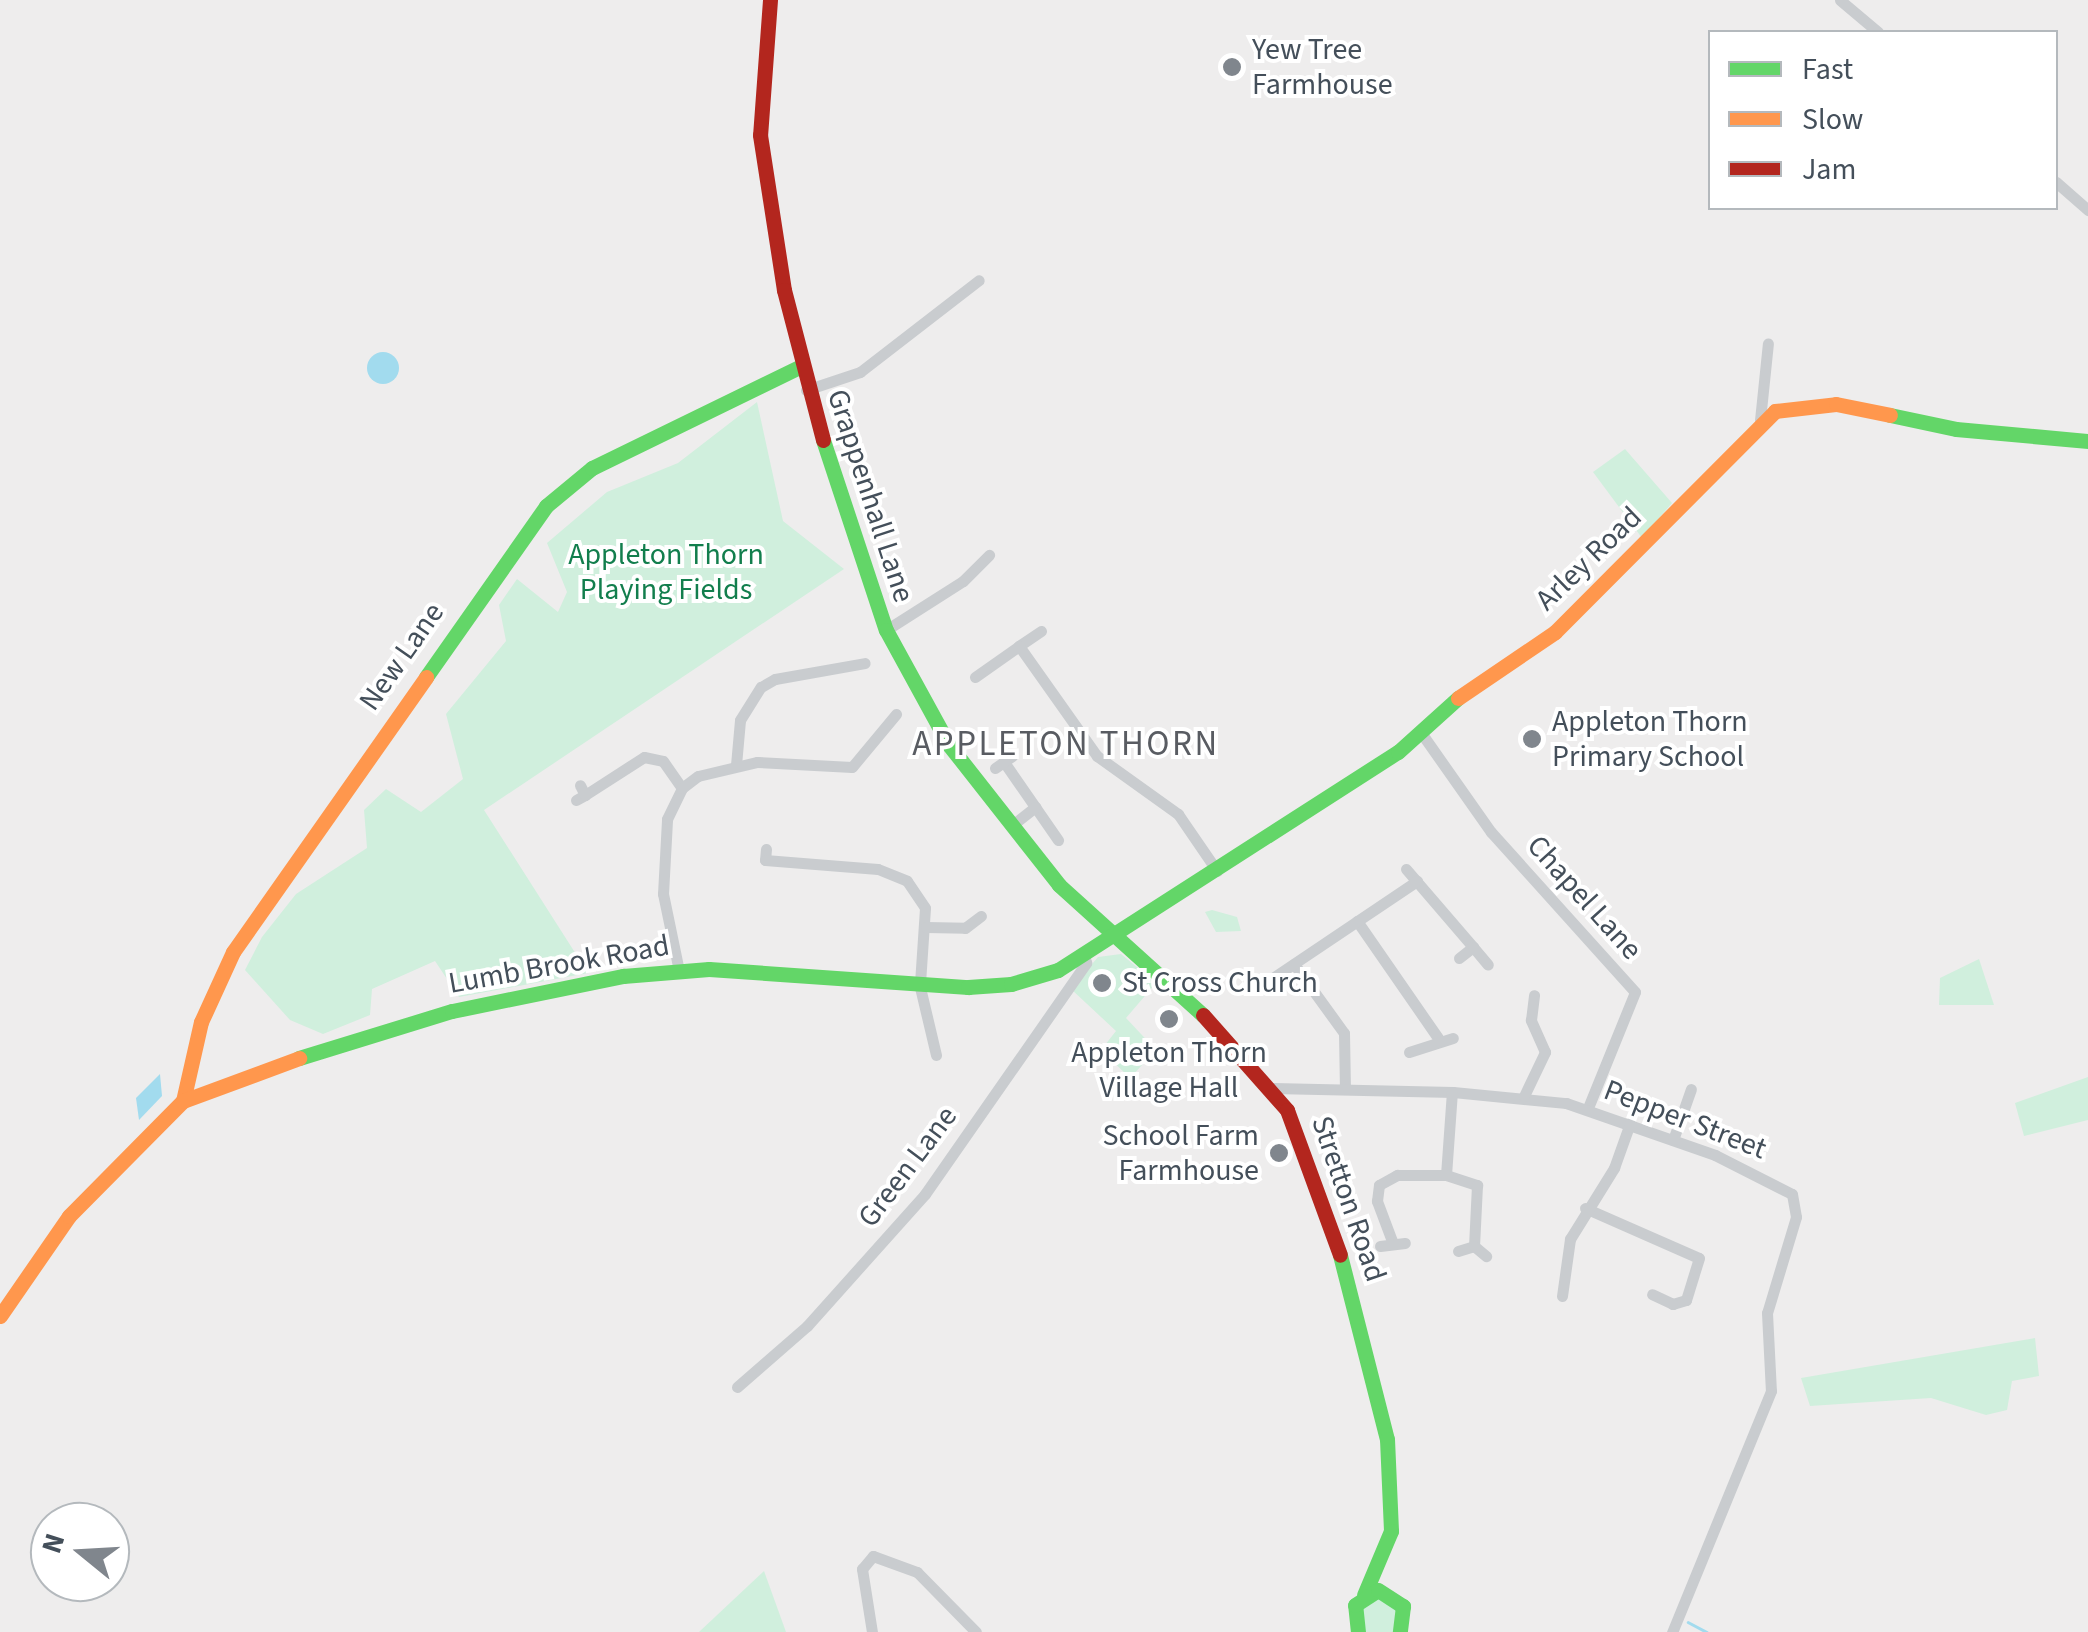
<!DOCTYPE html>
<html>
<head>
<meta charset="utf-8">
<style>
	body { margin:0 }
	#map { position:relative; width:2088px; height:1632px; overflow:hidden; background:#eeeded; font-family:"Source Sans 3",sans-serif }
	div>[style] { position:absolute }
	.green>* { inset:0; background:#d0efdd }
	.water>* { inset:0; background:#a2dbee }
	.round { border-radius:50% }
	.stream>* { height:2.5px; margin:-1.25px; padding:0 1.25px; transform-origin:1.25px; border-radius:1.25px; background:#a2dbee }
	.street>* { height:11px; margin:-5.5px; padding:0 5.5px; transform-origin:5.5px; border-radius:5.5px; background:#c9cccf }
	.fast>* { height:15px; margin:-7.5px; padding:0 7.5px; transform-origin:7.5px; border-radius:7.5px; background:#63d668 }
	.slow>* { height:15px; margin:-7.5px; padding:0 7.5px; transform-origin:7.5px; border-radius:7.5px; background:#ff974d }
	.jam>* { height:15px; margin:-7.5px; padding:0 7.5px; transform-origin:7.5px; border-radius:7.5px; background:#b3261e }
	.dots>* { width:28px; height:28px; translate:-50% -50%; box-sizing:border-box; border:5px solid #fff; border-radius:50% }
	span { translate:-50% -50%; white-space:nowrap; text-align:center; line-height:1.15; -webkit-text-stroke:8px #fff; paint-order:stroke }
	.poi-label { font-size:30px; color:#444f5a }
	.left { translate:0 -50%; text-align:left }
	.right { translate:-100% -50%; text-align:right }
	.street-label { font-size:30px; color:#444f5a }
	.park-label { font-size:30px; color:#127e4d }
	.quarter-label { font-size:35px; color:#595c62; letter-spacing:2.5px }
	.legend { position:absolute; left:1708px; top:30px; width:350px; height:180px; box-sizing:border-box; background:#fff; border:2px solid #b4b9bd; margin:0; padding:12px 18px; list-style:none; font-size:30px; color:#444f5a }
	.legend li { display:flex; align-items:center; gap:20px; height:50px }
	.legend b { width:50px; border:2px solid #b4b9bd }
	.north { position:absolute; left:30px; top:1502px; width:100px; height:100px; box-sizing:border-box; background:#fff; border:2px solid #b4b9bd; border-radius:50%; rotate:288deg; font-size:28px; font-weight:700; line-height:40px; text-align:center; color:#444f5a }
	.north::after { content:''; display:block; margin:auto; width:35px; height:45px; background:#80868d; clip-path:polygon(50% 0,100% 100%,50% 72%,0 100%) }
</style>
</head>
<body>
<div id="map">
	<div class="green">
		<i style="clip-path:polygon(757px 402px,783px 521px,844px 569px,484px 810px,588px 973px,459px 997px,435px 961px,372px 989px,370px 1015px,323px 1034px,290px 1020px,245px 970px,262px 937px,296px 894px,367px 848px,364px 810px,386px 789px,421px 812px,463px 779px,446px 714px,506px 641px,499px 605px,517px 579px,558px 612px,567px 592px,547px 543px,607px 492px,678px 463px)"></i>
		<i style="clip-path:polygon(1625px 449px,1672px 503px,1642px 538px,1593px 472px)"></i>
		<i style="clip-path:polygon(1212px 910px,1237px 917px,1241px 931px,1216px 932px,1205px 912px)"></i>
		<i style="clip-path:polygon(1121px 954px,1156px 983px,1126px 1018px,1156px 1050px,1130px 1078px,1101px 1050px,1116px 1031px,1071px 989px,1098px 957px)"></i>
		<i style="clip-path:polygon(1979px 959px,1994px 1005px,1939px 1005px,1940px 978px)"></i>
		<i style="clip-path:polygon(2088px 1077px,2088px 1120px,2024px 1136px,2015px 1103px)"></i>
		<i style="clip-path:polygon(2035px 1338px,2039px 1376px,2012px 1381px,2007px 1410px,1986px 1415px,1931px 1398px,1810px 1406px,1801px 1378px)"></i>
		<i style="clip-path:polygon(764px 1571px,786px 1632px,699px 1632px)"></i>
		<i style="clip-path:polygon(1380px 1597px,1398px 1607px,1395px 1632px,1363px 1632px,1362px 1606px)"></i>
	</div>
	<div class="water">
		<i class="round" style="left:367px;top:352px;width:32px;height:32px"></i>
		<i style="clip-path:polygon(160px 1074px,162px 1096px,139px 1120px,136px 1098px)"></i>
	</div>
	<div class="stream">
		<i style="left:1688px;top:1622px;width:21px;rotate:28deg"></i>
	</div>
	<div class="street">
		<i style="left:1840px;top:0;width:50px;rotate:40.1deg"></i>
		<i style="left:2056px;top:182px;width:43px;rotate:41.2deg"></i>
		<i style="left:806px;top:390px;width:57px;rotate:-18.4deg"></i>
		<i style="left:860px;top:372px;width:150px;rotate:-37.7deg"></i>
		<i style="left:1760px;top:420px;width:77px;rotate:-84.1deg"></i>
		<i style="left:886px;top:630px;width:91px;rotate:-32.5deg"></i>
		<i style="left:963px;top:581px;width:37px;rotate:-45deg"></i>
		<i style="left:1041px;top:631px;width:27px;rotate:146deg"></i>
		<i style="left:1019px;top:646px;width:135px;rotate:54.7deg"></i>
		<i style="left:1097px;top:756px;width:100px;rotate:35.6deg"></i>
		<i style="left:1178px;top:814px;width:69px;rotate:55.6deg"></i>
		<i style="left:975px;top:677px;width:54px;rotate:-35.2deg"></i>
		<i style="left:1422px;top:734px;width:120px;rotate:54.9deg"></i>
		<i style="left:1491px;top:832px;width:215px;rotate:48deg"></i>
		<i style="left:1635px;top:992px;width:125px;rotate:112.1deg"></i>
		<i style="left:1004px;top:762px;width:95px;rotate:55.3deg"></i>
		<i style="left:736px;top:765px;width:45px;rotate:-84.9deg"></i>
		<i style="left:740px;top:720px;width:39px;rotate:-58deg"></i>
		<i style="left:761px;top:687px;width:16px;rotate:-30deg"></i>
		<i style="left:775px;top:679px;width:91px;rotate:-10.1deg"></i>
		<i style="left:995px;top:768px;width:21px;rotate:-35deg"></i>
		<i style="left:585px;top:795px;width:70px;rotate:-32.8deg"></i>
		<i style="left:644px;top:757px;width:19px;rotate:12deg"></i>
		<i style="left:663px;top:761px;width:33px;rotate:55deg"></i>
		<i style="left:576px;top:800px;width:10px;rotate:-29deg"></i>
		<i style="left:585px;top:795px;width:11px;rotate:-117deg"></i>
		<i style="left:1011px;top:826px;width:31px;rotate:-38deg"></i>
		<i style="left:766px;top:849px;width:11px;rotate:95deg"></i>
		<i style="left:765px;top:860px;width:113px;rotate:4.6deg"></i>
		<i style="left:878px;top:869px;width:31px;rotate:22deg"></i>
		<i style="left:907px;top:881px;width:32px;rotate:56deg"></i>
		<i style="left:925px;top:908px;width:76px;rotate:93.8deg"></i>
		<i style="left:1406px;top:869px;width:103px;rotate:49.3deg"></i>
		<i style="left:1357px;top:921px;width:142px;rotate:55.3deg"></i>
		<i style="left:926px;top:927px;width:39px;rotate:1deg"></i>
		<i style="left:965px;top:928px;width:20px;rotate:-37deg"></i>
		<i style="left:1459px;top:958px;width:18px;rotate:-38deg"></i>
		<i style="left:1473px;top:947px;width:23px;rotate:50deg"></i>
		<i style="left:1294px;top:964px;width:85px;rotate:54.1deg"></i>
		<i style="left:1344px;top:1033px;width:55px;rotate:89deg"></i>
		<i style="left:679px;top:971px;width:79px;rotate:-101.7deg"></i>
		<i style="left:663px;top:894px;width:75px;rotate:-86.9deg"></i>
		<i style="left:667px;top:819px;width:34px;rotate:-64deg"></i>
		<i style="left:682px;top:788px;width:20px;rotate:-37deg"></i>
		<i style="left:698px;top:776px;width:61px;rotate:-13.3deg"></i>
		<i style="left:757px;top:762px;width:95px;rotate:3deg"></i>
		<i style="left:852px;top:767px;width:69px;rotate:-50.3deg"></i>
		<i style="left:1271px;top:979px;width:176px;rotate:-33.9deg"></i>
		<i style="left:919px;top:983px;width:74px;rotate:76.7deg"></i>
		<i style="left:1409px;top:1052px;width:46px;rotate:-17.7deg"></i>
		<i style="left:1273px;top:1088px;width:180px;rotate:1.3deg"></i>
		<i style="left:1453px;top:1092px;width:114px;rotate:5.6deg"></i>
		<i style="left:1566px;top:1103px;width:158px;rotate:19.2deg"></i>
		<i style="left:1715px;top:1155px;width:86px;rotate:26.9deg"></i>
		<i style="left:1792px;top:1194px;width:23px;rotate:80deg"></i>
		<i style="left:1796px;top:1217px;width:100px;rotate:106.8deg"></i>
		<i style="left:1767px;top:1313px;width:78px;rotate:87.1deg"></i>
		<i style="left:1771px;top:1391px;width:261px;rotate:112.3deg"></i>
		<i style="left:1524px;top:1096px;width:49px;rotate:-64.5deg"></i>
		<i style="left:1545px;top:1052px;width:35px;rotate:-114deg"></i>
		<i style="left:1531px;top:1020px;width:25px;rotate:-83deg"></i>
		<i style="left:1673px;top:1140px;width:54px;rotate:-70.6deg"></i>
		<i style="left:1446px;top:1175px;width:83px;rotate:-85.9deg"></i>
		<i style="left:1585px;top:1208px;width:124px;rotate:23.7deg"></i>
		<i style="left:1699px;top:1258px;width:44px;rotate:107.2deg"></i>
		<i style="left:1686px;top:1300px;width:14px;rotate:163deg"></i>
		<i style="left:1673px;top:1304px;width:23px;rotate:-155deg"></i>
		<i style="left:1392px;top:1241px;width:43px;rotate:-110.6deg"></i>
		<i style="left:1377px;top:1201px;width:16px;rotate:-83deg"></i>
		<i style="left:1379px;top:1185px;width:21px;rotate:-29deg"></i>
		<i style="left:1397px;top:1175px;width:49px"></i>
		<i style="left:1446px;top:1175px;width:33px;rotate:18deg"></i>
		<i style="left:1477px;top:1185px;width:61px;rotate:92.8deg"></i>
		<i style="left:1380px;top:1246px;width:25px;rotate:-7deg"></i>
		<i style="left:1458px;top:1251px;width:17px;rotate:-17deg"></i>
		<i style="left:1474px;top:1246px;width:16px;rotate:40deg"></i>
		<i style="left:1562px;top:1296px;width:58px;rotate:-82deg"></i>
		<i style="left:1570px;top:1239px;width:84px;rotate:-58.2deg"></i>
		<i style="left:1614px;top:1168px;width:48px;rotate:-70.4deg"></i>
		<i style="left:737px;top:1387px;width:93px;rotate:-41.1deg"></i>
		<i style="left:807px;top:1326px;width:177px;rotate:-48.2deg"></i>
		<i style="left:925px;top:1194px;width:282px;rotate:-55.1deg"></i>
		<i style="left:1086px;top:963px;width:10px;rotate:-101deg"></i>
		<i style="left:872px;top:1632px;width:64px;rotate:-99deg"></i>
		<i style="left:862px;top:1569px;width:17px;rotate:-50deg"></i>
		<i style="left:873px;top:1556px;width:47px;rotate:20deg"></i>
		<i style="left:917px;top:1572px;width:84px;rotate:45.5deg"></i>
	</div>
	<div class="fast">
		<i style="left:1890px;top:415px;width:67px;rotate:12deg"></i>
		<i style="left:1956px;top:429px;width:133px;rotate:5.2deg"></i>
		<i style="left:823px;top:440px;width:200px;rotate:71.7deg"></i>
		<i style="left:886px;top:630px;width:131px;rotate:61.3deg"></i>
		<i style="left:949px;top:745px;width:178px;rotate:51.8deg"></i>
		<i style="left:1059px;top:885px;width:194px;rotate:42.1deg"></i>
		<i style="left:426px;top:677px;width:209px;rotate:-54.9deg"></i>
		<i style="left:546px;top:506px;width:60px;rotate:-39.6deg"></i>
		<i style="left:592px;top:468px;width:230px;rotate:-26deg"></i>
		<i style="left:299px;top:1058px;width:160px;rotate:-17.1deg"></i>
		<i style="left:452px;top:1011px;width:175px;rotate:-11.6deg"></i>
		<i style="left:623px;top:976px;width:86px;rotate:-4.7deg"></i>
		<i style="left:709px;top:969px;width:260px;rotate:4deg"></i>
		<i style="left:968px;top:987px;width:43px;rotate:-4deg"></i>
		<i style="left:1011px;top:984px;width:49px;rotate:-16.6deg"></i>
		<i style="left:1058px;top:970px;width:404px;rotate:-32.7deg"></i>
		<i style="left:1398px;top:752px;width:81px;rotate:-42deg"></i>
		<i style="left:1340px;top:1255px;width:190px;rotate:75.7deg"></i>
		<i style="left:1387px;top:1439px;width:92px;rotate:87.5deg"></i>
		<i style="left:1391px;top:1531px;width:69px;rotate:112.9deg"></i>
		<i style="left:1358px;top:1632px;width:27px;rotate:-96deg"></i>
		<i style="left:1355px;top:1605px;width:27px;rotate:-33deg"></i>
		<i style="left:1378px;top:1590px;width:30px;rotate:33deg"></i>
		<i style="left:1403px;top:1606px;width:26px;rotate:97deg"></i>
	</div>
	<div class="slow">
		<i style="left:1458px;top:698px;width:117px;rotate:-34.2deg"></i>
		<i style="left:1555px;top:632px;width:312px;rotate:-45.1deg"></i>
		<i style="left:1775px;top:411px;width:61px;rotate:-6.5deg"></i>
		<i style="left:1836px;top:404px;width:55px;rotate:11.5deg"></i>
		<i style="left:183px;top:1101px;width:81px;rotate:-77.2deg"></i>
		<i style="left:201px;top:1022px;width:77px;rotate:-65.4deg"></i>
		<i style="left:233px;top:952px;width:336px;rotate:-54.9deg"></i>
		<i style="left:0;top:1316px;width:121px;rotate:-55.4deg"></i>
		<i style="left:69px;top:1216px;width:162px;rotate:-45.3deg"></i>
		<i style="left:183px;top:1101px;width:124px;rotate:-20.3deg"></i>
	</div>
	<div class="jam">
		<i style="left:770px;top:0;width:135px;rotate:94.2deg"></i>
		<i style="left:760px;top:135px;width:157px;rotate:81.2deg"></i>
		<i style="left:784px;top:290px;width:155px;rotate:75.4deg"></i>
		<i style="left:1203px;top:1015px;width:127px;rotate:48.5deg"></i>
		<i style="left:1287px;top:1110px;width:154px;rotate:69.9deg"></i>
	</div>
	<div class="dots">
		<i style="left:1232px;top:67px;background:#80868d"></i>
		<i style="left:1532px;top:739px;background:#80868d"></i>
		<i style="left:1102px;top:983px;background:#80868d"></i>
		<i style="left:1169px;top:1019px;background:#80868d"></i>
		<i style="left:1279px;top:1153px;background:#80868d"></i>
	</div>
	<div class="poi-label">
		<span class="left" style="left:1252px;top:67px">Yew Tree<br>Farmhouse</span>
		<span class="left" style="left:1552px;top:739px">Appleton Thorn<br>Primary School</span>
		<span class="left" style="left:1122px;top:983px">St Cross Church</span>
		<span style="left:1169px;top:1070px">Appleton Thorn<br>Village Hall</span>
		<span class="right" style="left:1259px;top:1153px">School Farm<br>Farmhouse</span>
	</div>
	<div class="street-label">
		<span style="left:870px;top:496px;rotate:72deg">Grappenhall Lane</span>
		<span style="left:1589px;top:559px;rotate:-44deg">Arley Road</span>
		<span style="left:402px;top:657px;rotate:-55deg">New Lane</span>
		<span style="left:1584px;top:898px;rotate:48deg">Chapel Lane</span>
		<span style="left:559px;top:965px;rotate:-10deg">Lumb Brook Road</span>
		<span style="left:1685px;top:1120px;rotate:21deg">Pepper Street</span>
		<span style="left:908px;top:1167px;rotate:-53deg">Green Lane</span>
		<span style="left:1348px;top:1199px;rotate:71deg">Stretton Road</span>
	</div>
	<div class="park-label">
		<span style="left:666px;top:572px">Appleton Thorn<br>Playing Fields</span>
	</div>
	<div class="quarter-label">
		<span style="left:1066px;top:744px">APPLETON THORN</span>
	</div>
	<ul class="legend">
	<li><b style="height:12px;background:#63d668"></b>Fast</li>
	<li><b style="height:12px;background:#ff974d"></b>Slow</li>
	<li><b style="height:12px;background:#b3261e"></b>Jam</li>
	</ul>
	<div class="north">N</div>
</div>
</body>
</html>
